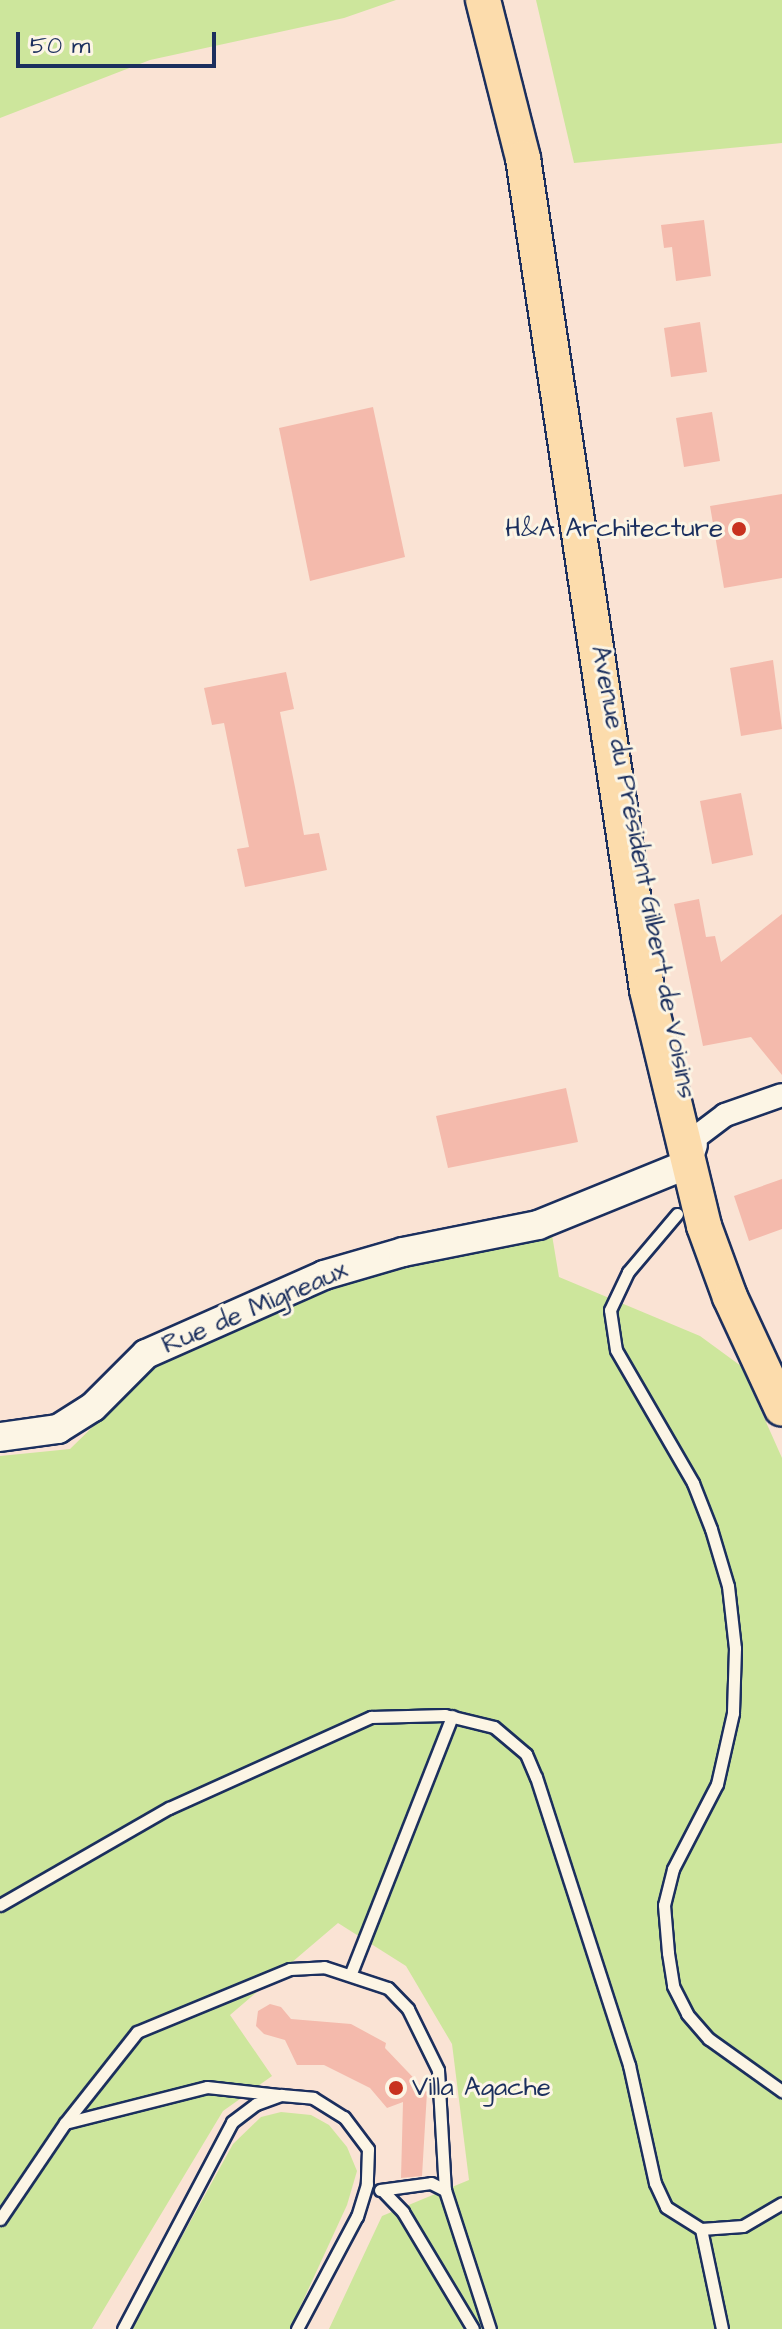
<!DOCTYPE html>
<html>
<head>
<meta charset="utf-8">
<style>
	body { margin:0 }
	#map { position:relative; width:782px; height:2329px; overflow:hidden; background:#fae3d4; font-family:"Architects Daughter",sans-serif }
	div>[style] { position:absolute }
	.green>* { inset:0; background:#cde69c }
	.building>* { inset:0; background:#f4baac }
	.roads { filter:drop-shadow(2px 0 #1b2f5e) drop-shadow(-2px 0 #1b2f5e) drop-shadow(0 2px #1b2f5e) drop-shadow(0 -2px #1b2f5e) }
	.service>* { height:11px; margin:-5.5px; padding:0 5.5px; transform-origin:5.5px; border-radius:5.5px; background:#fcf5e5 }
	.minor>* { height:22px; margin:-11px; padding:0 11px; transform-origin:11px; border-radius:11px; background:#fcf5e5 }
	.tertiary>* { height:28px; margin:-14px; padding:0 14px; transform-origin:14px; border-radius:14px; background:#fcf5e5 }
	.primary>* { height:34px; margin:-17px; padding:0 17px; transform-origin:17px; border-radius:17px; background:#fcdcac }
	.dots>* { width:22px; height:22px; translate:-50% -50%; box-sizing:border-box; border:4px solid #fcf5e5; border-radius:50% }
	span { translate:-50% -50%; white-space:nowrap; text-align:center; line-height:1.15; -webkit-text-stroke:6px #fcf5e5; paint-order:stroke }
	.poi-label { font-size:26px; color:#1b2f5e }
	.right { translate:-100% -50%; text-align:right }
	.left { translate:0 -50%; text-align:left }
	.street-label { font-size:26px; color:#1b2f5e }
	.scale { position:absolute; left:16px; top:32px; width:200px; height:36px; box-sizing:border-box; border:4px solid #1b2f5e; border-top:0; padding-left:10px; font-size:24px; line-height:28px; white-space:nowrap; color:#1b2f5e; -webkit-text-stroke:6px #fcf5e5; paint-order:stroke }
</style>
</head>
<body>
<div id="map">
	<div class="green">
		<i style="clip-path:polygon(0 0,396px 0,344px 18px,150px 60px,0 118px)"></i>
		<i style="clip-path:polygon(536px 0,782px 0,782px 143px,574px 163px)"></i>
		<i style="clip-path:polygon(552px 1235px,559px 1277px,700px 1336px,741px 1366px,782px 1458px,782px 2329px,329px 2329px,382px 2216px,469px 2180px,452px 2044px,406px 1966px,338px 1923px,230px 2015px,272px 2076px,223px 2111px,92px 2329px,0 2329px,0 1456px,70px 1449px,163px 1358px,363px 1277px)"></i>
		<i style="clip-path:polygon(281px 2112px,311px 2115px,329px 2125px,347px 2147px,357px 2171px,347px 2205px,290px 2329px,131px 2329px,233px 2144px,261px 2117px)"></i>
	</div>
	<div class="building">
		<i style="clip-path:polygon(704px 220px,711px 276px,676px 281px,672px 247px,664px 248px,661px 225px)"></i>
		<i style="clip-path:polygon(700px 322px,707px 372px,671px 377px,664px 328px)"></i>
		<i style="clip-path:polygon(373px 407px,405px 557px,310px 581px,279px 428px)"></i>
		<i style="clip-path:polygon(712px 412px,720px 461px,684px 467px,676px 418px)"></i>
		<i style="clip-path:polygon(782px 494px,782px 578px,724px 588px,710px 506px)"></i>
		<i style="clip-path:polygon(773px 660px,782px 729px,741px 736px,730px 668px)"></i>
		<i style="clip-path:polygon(286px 672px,294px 709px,280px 712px,295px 787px,304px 835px,319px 833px,327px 870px,245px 887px,237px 849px,249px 847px,224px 723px,212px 725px,204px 688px)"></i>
		<i style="clip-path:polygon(741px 793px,753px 855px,712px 864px,700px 801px)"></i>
		<i style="clip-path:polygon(699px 899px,706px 937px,715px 936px,721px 962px,782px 914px,782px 1075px,751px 1037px,703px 1046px,674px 904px)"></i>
		<i style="clip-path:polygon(566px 1088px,578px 1142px,448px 1168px,436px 1116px)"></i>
		<i style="clip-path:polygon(782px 1179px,782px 1229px,749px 1241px,734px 1196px)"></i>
		<i style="clip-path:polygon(270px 2004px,281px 2007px,291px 2019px,351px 2024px,386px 2043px,385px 2048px,427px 2092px,422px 2176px,401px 2178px,403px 2102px,387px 2108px,370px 2088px,324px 2065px,297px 2065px,285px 2040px,264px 2034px,256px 2026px,258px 2011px)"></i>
	</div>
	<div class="roads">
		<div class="service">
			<i style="left:677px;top:1214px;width:76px;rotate:130.2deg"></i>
			<i style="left:628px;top:1272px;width:42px;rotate:115.3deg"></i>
			<i style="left:610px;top:1310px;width:40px;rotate:81.5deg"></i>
			<i style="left:616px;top:1350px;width:154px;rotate:59.9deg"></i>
			<i style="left:693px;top:1483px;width:49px;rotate:68.6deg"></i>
			<i style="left:711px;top:1529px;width:59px;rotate:73.4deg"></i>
			<i style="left:728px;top:1586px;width:62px;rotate:83.6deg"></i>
			<i style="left:735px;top:1648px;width:65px;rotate:91.8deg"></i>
			<i style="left:733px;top:1713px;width:73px;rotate:102.7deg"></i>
			<i style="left:717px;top:1784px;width:96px;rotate:117.4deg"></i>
			<i style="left:673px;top:1869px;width:37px;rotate:104deg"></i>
			<i style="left:664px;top:1905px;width:48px;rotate:85.2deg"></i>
			<i style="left:668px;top:1953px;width:33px;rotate:81deg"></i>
			<i style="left:673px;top:1986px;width:31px;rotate:63deg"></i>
			<i style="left:687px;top:2014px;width:33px;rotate:49deg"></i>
			<i style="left:709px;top:2039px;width:90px;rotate:35.5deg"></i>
			<i style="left:0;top:1905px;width:195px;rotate:-29.9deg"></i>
			<i style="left:169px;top:1808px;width:222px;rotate:-24.3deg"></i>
			<i style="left:371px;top:1717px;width:74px;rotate:-1.5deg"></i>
			<i style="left:445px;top:1715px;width:50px;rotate:13.8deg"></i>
			<i style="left:494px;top:1727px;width:42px;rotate:40.2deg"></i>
			<i style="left:526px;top:1754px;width:25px;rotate:67deg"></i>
			<i style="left:536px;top:1777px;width:303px;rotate:72.1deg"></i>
			<i style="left:629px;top:2065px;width:121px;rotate:77.6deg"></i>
			<i style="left:655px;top:2183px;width:26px;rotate:65deg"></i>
			<i style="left:666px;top:2207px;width:41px;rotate:32.2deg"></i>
			<i style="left:701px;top:2229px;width:102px;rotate:78.1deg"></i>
			<i style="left:351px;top:1973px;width:276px;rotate:-68.5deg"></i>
			<i style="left:65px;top:2123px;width:116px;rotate:-51.6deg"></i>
			<i style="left:137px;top:2032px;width:165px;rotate:-22.4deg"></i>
			<i style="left:290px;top:1969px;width:34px;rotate:-3deg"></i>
			<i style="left:324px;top:1967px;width:67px;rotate:18.2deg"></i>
			<i style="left:388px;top:1988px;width:29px;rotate:46deg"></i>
			<i style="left:408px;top:2009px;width:68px;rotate:63.8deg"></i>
			<i style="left:438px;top:2070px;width:120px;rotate:86.7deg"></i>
			<i style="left:445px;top:2190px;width:146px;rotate:72.1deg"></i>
			<i style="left:380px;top:2190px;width:51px;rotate:-7.8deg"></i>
			<i style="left:431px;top:2183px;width:16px;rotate:27deg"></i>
			<i style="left:383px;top:2191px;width:29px;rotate:46deg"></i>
			<i style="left:403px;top:2212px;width:136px;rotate:59.1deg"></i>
			<i style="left:0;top:2219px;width:116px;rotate:-55.9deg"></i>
			<i style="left:65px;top:2123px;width:146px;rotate:-14.2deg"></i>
			<i style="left:207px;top:2087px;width:72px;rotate:6.3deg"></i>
			<i style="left:701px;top:2229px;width:42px;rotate:-4.1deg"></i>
			<i style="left:743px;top:2226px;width:45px;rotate:-30.5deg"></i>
			<i style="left:123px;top:2329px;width:234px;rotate:-62.2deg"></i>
			<i style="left:232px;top:2122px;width:30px;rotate:-37deg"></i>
			<i style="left:256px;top:2104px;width:27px;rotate:-20deg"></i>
			<i style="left:281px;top:2095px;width:32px;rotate:5deg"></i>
			<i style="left:313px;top:2098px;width:36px;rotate:32deg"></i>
			<i style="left:344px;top:2117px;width:40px;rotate:53deg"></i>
			<i style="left:368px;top:2149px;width:35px;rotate:92deg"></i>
			<i style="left:367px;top:2184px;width:34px;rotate:107deg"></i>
			<i style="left:357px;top:2216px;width:128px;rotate:118deg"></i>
		</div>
		<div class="minor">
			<i style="left:696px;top:1137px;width:36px;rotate:-37deg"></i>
			<i style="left:725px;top:1115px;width:60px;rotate:-19.3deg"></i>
		</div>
		<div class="tertiary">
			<i style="left:0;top:1437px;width:59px;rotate:-7.9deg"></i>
			<i style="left:58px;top:1429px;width:41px;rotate:-32.2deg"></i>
			<i style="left:93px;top:1407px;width:75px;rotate:-45deg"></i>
			<i style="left:146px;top:1354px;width:195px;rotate:-23.9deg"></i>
			<i style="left:324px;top:1275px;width:82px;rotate:-16.2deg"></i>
			<i style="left:403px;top:1252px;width:138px;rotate:-11.3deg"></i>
			<i style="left:538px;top:1225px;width:160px;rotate:-22.1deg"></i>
			<i style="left:686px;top:1165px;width:21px;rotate:-71deg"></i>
		</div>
		<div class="primary">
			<i style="left:483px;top:0;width:163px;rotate:75.8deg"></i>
			<i style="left:523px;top:158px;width:841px;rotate:81.52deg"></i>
			<i style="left:647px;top:990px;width:243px;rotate:76.4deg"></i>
			<i style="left:704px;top:1226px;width:76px;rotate:69.9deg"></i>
			<i style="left:730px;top:1297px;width:123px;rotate:65.1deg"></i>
		</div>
	</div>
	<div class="dots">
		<i style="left:739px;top:529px;background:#c8321e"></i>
		<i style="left:396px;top:2088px;background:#c8321e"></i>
	</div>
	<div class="poi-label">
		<span class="right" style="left:723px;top:529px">H&amp;A Architecture</span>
		<span class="left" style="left:412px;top:2088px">Villa Agache</span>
	</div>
	<div class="street-label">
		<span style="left:643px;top:872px;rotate:79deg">Avenue du Président Gilbert de Voisins</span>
		<span style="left:255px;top:1308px;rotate:-23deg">Rue de Migneaux</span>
	</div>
	<div class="scale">50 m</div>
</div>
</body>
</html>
